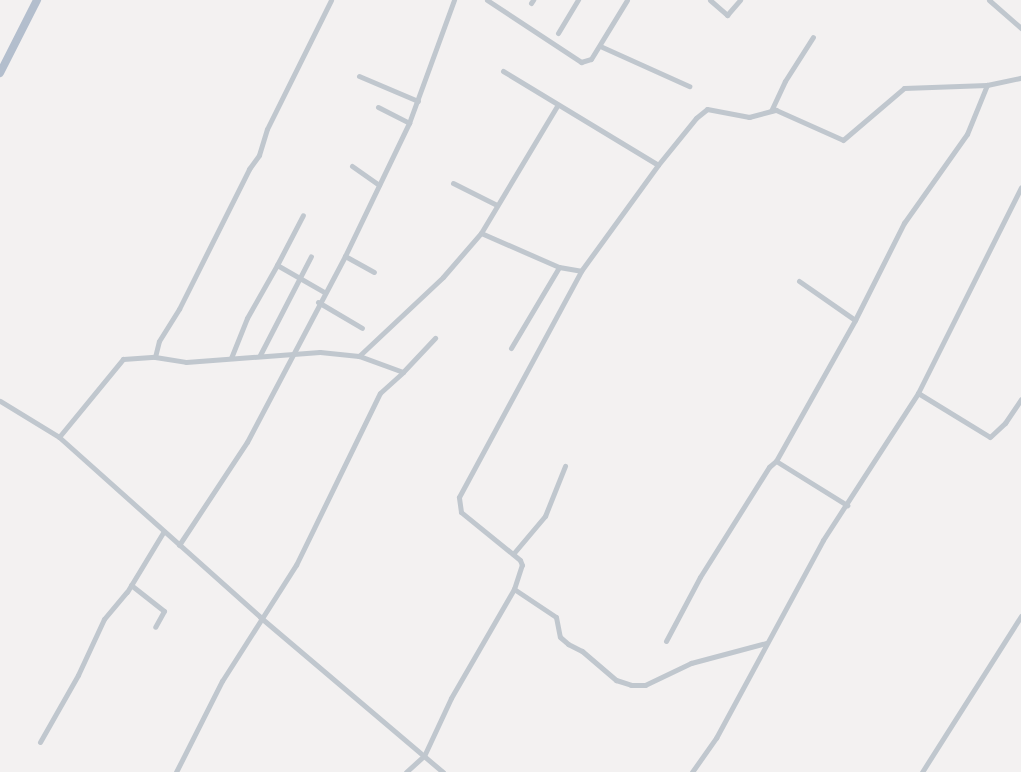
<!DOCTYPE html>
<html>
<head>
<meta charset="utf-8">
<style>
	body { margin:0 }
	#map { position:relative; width:1021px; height:772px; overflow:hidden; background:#f3f1f1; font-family:"Titillium Web",sans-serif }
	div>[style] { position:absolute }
	.street>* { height:5px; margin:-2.5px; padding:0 2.5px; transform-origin:2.5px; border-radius:2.5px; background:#c0c7ce }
	.primary>* { height:8px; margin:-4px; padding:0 4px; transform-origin:4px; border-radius:4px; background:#b3becd }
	span { translate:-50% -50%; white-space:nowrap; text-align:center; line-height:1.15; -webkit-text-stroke:4.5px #fff; paint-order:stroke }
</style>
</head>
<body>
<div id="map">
	<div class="street">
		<i style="left:487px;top:0;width:113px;rotate:33.4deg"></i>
		<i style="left:581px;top:62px;width:10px;rotate:-17deg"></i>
		<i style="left:591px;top:59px;width:69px;rotate:-58.6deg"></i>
		<i style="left:710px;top:0;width:23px;rotate:41deg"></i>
		<i style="left:727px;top:15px;width:20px;rotate:-49deg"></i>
		<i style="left:989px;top:0;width:43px;rotate:41.2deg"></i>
		<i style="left:531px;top:3px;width:4px;rotate:-56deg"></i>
		<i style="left:558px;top:33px;width:39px;rotate:-59deg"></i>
		<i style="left:600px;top:46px;width:98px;rotate:24.2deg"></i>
		<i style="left:503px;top:71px;width:181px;rotate:31.2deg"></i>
		<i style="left:359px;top:76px;width:64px;rotate:23deg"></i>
		<i style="left:378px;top:107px;width:35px;rotate:27deg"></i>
		<i style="left:771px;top:111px;width:33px;rotate:-65deg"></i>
		<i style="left:785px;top:81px;width:52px;rotate:-57.5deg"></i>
		<i style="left:352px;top:166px;width:33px;rotate:35deg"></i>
		<i style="left:453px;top:183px;width:49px;rotate:26.6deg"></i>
		<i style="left:481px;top:233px;width:148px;rotate:-59.1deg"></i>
		<i style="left:345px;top:256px;width:33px;rotate:29deg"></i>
		<i style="left:277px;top:265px;width:56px;rotate:-62.5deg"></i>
		<i style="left:799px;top:281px;width:68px;rotate:34.9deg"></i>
		<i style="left:318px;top:302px;width:51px;rotate:30.6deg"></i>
		<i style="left:511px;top:348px;width:94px;rotate:-59.3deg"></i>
		<i style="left:260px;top:355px;width:111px;rotate:-62.7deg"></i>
		<i style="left:155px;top:357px;width:16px;rotate:-76deg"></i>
		<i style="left:159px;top:341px;width:38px;rotate:-58deg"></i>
		<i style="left:179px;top:309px;width:157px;rotate:-63.4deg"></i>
		<i style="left:249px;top:169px;width:17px;rotate:-54deg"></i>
		<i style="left:259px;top:155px;width:27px;rotate:-73deg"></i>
		<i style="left:267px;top:129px;width:144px;rotate:-63.6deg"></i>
		<i style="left:231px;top:358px;width:43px;rotate:-68.2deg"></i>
		<i style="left:247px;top:318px;width:61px;rotate:-60.5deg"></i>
		<i style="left:277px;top:265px;width:54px;rotate:29.9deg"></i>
		<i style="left:403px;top:372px;width:47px;rotate:-46.7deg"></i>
		<i style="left:918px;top:393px;width:84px;rotate:31.4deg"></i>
		<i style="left:990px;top:437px;width:21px;rotate:-43deg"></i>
		<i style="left:1005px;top:423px;width:29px;rotate:-56deg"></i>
		<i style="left:0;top:401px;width:69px;rotate:31.4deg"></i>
		<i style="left:59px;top:437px;width:270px;rotate:41.8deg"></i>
		<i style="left:260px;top:617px;width:240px;rotate:40.3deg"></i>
		<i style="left:59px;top:437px;width:101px;rotate:-50.6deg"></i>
		<i style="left:123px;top:359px;width:32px;rotate:-4deg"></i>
		<i style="left:155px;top:357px;width:31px;rotate:9deg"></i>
		<i style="left:186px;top:362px;width:134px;rotate:-4.3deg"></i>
		<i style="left:320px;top:352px;width:39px;rotate:6deg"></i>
		<i style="left:359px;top:356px;width:115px;rotate:-43.2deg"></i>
		<i style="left:443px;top:277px;width:58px;rotate:-49.2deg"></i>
		<i style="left:481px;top:233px;width:85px;rotate:23.6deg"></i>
		<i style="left:559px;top:267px;width:22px;rotate:10deg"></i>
		<i style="left:581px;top:271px;width:131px;rotate:-54deg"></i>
		<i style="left:658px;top:165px;width:60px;rotate:-51deg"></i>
		<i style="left:696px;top:118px;width:14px;rotate:-39deg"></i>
		<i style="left:707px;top:109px;width:43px;rotate:10.8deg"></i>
		<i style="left:749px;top:117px;width:28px;rotate:-15deg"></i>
		<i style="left:776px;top:110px;width:73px;rotate:24.1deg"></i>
		<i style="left:843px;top:140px;width:80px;rotate:-40.4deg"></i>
		<i style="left:904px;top:88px;width:83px;rotate:-2.1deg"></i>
		<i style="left:987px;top:85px;width:35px;rotate:-12deg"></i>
		<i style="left:776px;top:461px;width:162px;rotate:-60.7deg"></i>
		<i style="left:855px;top:320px;width:109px;rotate:-63.2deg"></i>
		<i style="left:904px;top:223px;width:109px;rotate:-54.7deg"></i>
		<i style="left:967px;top:134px;width:53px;rotate:-67.8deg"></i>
		<i style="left:179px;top:545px;width:123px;rotate:-56.6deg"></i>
		<i style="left:247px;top:442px;width:210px;rotate:-62.2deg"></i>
		<i style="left:345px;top:256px;width:148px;rotate:-64.3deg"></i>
		<i style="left:409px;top:123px;width:131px;rotate:-69.9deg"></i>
		<i style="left:513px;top:554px;width:50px;rotate:-49.9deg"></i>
		<i style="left:545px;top:516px;width:54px;rotate:-68.2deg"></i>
		<i style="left:131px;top:585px;width:42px;rotate:38.2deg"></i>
		<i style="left:164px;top:611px;width:18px;rotate:119deg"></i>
		<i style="left:514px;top:589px;width:50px;rotate:33.7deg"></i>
		<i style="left:556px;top:617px;width:20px;rotate:79deg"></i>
		<i style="left:560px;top:637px;width:11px;rotate:41deg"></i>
		<i style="left:568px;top:644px;width:16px;rotate:27deg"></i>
		<i style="left:582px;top:651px;width:45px;rotate:40.5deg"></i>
		<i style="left:616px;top:680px;width:16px;rotate:18deg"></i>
		<i style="left:631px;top:685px;width:14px"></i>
		<i style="left:645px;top:685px;width:51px;rotate:-25.6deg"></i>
		<i style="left:691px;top:663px;width:78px;rotate:-14.9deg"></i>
		<i style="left:666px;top:641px;width:72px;rotate:-62deg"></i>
		<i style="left:700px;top:577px;width:130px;rotate:-57.9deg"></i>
		<i style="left:769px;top:467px;width:9px;rotate:-41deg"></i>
		<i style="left:776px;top:461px;width:84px;rotate:31.8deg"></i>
		<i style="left:40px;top:742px;width:77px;rotate:-60.4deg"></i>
		<i style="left:78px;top:675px;width:62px;rotate:-65.1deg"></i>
		<i style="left:104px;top:619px;width:35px;rotate:-50deg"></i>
		<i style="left:127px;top:592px;width:71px;rotate:-58.8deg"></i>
		<i style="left:176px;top:772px;width:102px;rotate:-63.2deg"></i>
		<i style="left:222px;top:681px;width:138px;rotate:-57.5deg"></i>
		<i style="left:296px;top:565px;width:191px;rotate:-64deg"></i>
		<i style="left:380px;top:393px;width:31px;rotate:-42deg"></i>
		<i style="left:403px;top:372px;width:47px;rotate:-160deg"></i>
		<i style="left:406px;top:772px;width:24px;rotate:-42deg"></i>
		<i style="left:424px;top:756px;width:64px;rotate:-65deg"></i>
		<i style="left:451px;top:698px;width:126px;rotate:-60deg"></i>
		<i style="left:514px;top:589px;width:25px;rotate:-72deg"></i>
		<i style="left:522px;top:565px;width:5px;rotate:-112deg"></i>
		<i style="left:520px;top:560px;width:76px;rotate:-140.9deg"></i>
		<i style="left:461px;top:512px;width:15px;rotate:-98deg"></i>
		<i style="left:459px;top:497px;width:257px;rotate:-61.6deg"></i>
		<i style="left:692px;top:772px;width:42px;rotate:-54.8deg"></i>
		<i style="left:716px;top:738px;width:225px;rotate:-61.6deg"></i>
		<i style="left:823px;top:540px;width:175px;rotate:-57.1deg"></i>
		<i style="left:918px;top:393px;width:230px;rotate:-63.4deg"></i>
		<i style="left:922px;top:772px;width:185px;rotate:-57.6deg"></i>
	</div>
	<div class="primary">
		<i style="left:0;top:73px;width:82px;rotate:-63.1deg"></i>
	</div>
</div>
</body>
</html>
